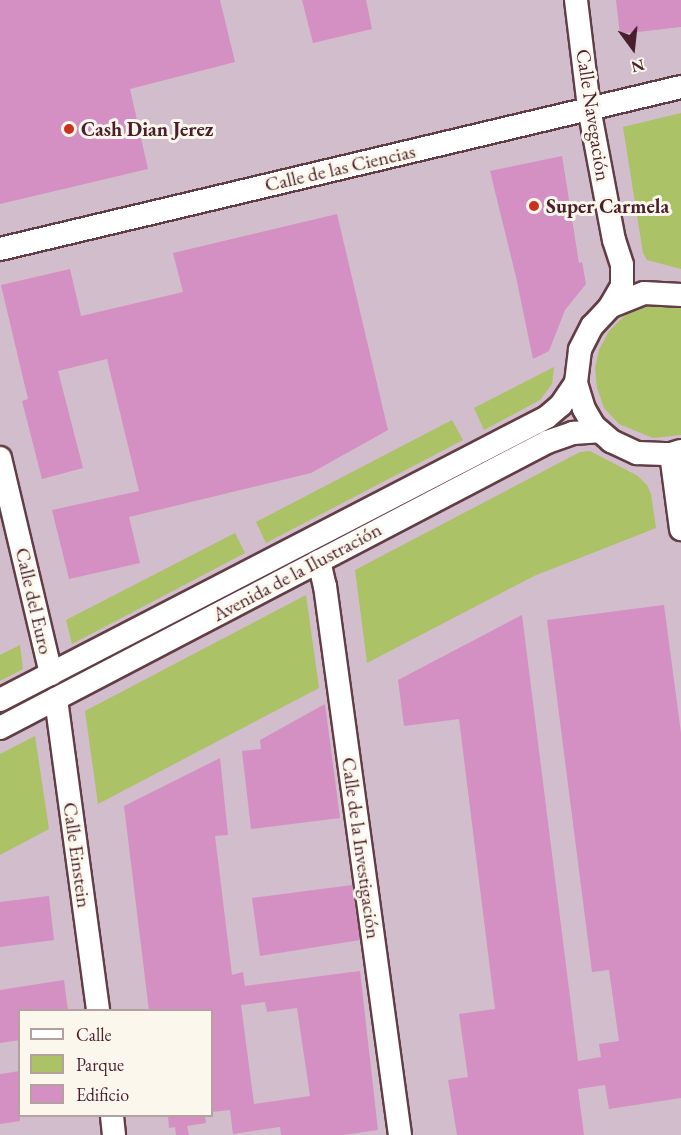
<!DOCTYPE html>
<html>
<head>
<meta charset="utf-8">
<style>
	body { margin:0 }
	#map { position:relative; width:681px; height:1135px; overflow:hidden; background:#f1ead0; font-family:"EB Garamond",serif }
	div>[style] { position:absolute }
	.industrial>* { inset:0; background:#d1bdcb }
	.green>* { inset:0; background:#abc267 }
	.building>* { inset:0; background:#d490c3 }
	.roads { filter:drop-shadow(2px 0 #633d44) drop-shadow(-2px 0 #633d44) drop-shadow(0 2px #633d44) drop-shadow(0 -2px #633d44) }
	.minor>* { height:22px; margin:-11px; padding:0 11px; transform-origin:11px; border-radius:11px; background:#fff }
	.dots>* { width:16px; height:16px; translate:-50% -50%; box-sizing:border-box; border:3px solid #fbf7ec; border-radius:50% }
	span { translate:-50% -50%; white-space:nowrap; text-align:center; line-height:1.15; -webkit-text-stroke:6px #fbf7ec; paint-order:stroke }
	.street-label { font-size:20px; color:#4a1f2b }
	.poi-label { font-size:20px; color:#4a1f2b; font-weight:700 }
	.left { translate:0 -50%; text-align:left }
	.legend { position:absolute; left:18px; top:1009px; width:195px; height:108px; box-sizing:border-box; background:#fbf7ec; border:2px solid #b4a19f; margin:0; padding:8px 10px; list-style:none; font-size:18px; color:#4a1f2b }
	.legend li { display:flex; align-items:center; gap:12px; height:30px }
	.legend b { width:30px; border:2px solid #b4a19f }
	.north { position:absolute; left:603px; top:18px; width:60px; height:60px; -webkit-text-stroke:4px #fbf7ec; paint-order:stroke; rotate:165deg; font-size:16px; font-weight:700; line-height:24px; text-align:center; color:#4a1f2b }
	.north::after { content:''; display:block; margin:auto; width:21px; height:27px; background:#4a1f2b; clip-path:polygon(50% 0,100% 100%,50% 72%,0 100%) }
</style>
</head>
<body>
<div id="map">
	<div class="industrial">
		<i style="clip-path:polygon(evenodd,0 0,681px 0,681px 1135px,0 1135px,0 0,20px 1010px,212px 1010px,212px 1116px,20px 1116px,20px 1010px)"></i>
	</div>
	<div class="green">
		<i style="clip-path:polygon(681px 113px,681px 269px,647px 260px,643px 253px,623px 127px)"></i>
		<i style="clip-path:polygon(664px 304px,681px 307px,681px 435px,653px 438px,619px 424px,604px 408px,597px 388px,595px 368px,599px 350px,609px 331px,624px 316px,642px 308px)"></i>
		<i style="clip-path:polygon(554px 367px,552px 384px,540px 400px,484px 430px,474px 408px)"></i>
		<i style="clip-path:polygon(452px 420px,463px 440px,266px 543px,256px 522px)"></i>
		<i style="clip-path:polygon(590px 451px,638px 476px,647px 485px,651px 494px,656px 528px,534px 576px,367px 663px,355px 570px,580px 452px)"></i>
		<i style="clip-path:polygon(235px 533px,245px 553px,72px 644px,66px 620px)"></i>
		<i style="clip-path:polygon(306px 595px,319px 688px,98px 804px,85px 711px)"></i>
		<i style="clip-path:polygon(20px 645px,23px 669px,0 681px,0 655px)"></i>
		<i style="clip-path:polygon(35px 736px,49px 829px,0 855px,0 754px)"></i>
	</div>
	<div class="building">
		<i style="clip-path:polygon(0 0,220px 0,235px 62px,130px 89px,148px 169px,0 204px)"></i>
		<i style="clip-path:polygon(302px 0,366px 0,372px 29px,313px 43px)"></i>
		<i style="clip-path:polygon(616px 0,681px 0,681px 27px,620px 34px)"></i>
		<i style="clip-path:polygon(562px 156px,579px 263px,582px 262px,586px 284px,565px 310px,549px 351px,533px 359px,516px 277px,490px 171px)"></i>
		<i style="clip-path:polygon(337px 214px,388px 430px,311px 473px,129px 517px,140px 563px,69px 579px,52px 510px,139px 491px,107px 359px,58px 371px,83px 468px,42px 479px,22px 401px,28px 399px,1px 285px,70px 269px,81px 316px,183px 292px,173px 253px)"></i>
		<i style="clip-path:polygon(664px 605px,681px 733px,681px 1098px,609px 1109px,605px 1085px,578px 1089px,584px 1135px,457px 1135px,448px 1080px,468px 1077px,459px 1014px,495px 1009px,459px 719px,404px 726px,398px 680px,522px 615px,578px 1061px,601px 1057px,599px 1044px,619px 1041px,609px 970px,592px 972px,547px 620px)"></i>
		<i style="clip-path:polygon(325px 704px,340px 818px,251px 829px,242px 751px,261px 749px,260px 740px)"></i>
		<i style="clip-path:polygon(evenodd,220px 758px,228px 835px,215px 836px,232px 975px,243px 972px,245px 986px,360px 971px,378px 1130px,343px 1135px,281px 1135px,280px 1127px,233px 1134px,230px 1110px,212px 1112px,212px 1009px,149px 1011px,124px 806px,220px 758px,265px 1002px,267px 1012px,297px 1008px,310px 1096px,254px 1104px,241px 1005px,265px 1002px)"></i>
		<i style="clip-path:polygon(352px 885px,360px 940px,260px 956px,252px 898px)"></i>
		<i style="clip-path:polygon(49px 896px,54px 940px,0 947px,0 902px)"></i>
		<i style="clip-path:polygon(64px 980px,68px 1011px,20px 1011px,20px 1040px,0 1043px,0 990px)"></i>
		<i style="clip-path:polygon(20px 1071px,20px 1121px,0 1124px,0 1074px)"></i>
		<i style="clip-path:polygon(168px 1116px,205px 1116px,206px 1123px,187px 1126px,189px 1135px,176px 1135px,175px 1127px,169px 1128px)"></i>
	</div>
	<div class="roads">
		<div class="minor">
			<i style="left:576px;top:0;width:109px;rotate:83.1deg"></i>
			<i style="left:589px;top:108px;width:134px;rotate:79.3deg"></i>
			<i style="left:614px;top:240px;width:26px;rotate:72deg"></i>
			<i style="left:622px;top:265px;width:21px;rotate:90deg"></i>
			<i style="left:622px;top:286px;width:24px;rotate:120deg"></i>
			<i style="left:0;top:249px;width:700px;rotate:-13.38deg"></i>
			<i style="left:681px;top:295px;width:37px;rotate:-177deg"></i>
			<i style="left:644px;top:293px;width:37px;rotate:158deg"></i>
			<i style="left:610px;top:307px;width:26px;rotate:133deg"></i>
			<i style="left:592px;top:326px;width:27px;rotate:117deg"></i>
			<i style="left:580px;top:350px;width:33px;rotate:97deg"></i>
			<i style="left:576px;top:383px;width:27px;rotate:73deg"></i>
			<i style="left:584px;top:409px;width:20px;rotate:60deg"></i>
			<i style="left:594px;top:426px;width:23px;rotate:41deg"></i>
			<i style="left:611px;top:441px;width:29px;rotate:25deg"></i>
			<i style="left:637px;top:453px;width:34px;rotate:2deg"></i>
			<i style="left:671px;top:454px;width:10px;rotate:-17deg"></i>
			<i style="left:671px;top:454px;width:76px;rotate:82.4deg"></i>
			<i style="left:0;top:458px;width:222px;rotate:76.7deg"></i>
			<i style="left:319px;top:561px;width:26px;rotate:77deg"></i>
			<i style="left:325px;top:586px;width:554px;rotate:82.22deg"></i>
			<i style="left:56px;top:699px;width:314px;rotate:82.3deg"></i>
			<i style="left:0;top:700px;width:616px;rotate:-27.36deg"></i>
			<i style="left:547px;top:417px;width:18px;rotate:-41deg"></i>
			<i style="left:561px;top:405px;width:27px;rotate:-56deg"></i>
			<i style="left:0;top:728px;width:617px;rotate:-27.6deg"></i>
			<i style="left:547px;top:442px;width:28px;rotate:-19deg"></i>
			<i style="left:573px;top:433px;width:26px;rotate:-4deg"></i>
			<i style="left:112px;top:1116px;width:19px;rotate:84deg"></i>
		</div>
	</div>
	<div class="dots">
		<i style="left:69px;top:129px;background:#c8321e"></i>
		<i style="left:534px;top:206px;background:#c8321e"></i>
	</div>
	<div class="street-label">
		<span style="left:593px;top:115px;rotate:81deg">Calle Navegación</span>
		<span style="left:340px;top:168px;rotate:-13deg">Calle de las Ciencias</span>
		<span style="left:297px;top:572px;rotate:-28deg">Avenida de la Ilustración</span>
		<span style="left:34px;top:601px;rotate:77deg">Calle del Euro</span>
		<span style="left:361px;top:848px;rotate:82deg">Calle de la Investigación</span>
		<span style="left:77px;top:855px;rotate:82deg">Calle Einstein</span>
	</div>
	<div class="poi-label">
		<span class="left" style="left:81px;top:129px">Cash Dian Jerez</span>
		<span class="left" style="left:546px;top:206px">Super Carmela</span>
	</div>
	<ul class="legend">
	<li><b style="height:8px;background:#fff"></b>Calle</li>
	<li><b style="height:16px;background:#abc267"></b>Parque</li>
	<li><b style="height:16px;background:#d490c3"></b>Edificio</li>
	</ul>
	<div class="north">N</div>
</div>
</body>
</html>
